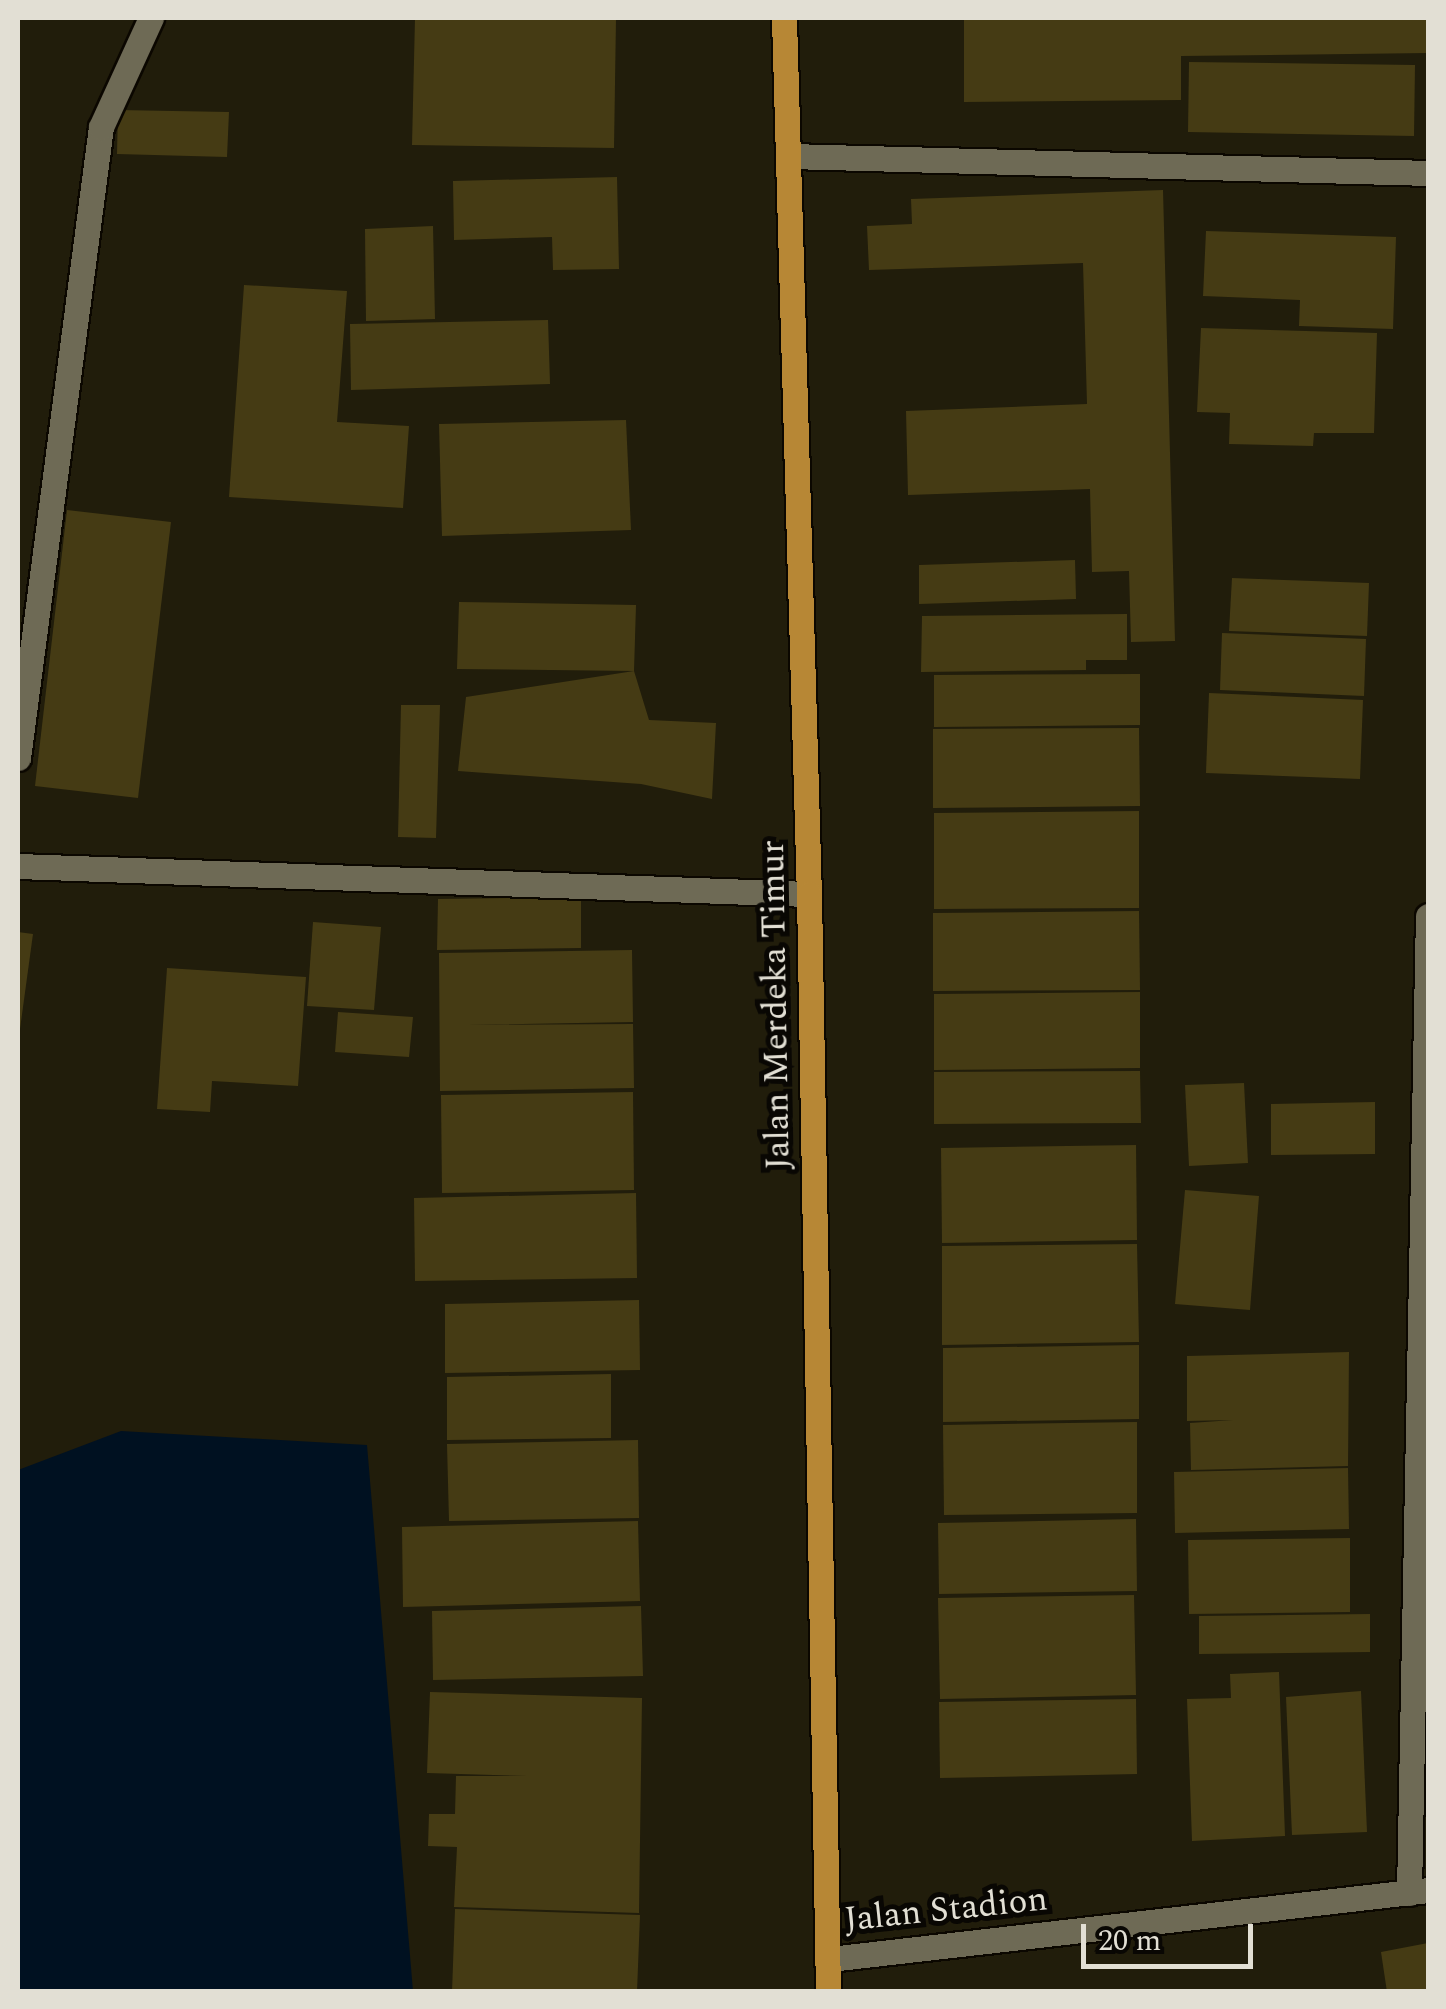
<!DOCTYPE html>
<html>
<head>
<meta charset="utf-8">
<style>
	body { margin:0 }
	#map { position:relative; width:1446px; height:2009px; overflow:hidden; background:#211d0b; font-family:Spectral,serif }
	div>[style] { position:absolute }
	.water>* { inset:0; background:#001121 }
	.building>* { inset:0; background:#453b14 }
	.roads { filter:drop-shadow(2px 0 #0b0700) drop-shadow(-2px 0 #0b0700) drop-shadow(0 2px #0b0700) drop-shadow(0 -2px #0b0700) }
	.minor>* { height:25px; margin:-12.5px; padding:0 12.5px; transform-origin:12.5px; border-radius:12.5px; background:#6e6a55 }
	.major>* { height:25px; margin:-12.5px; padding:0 12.5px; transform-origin:12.5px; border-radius:12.5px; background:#b78735 }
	span { translate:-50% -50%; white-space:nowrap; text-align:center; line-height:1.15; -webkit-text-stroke:10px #090703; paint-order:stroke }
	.street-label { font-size:35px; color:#e2dfd4 }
	.frame { position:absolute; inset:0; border:20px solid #e2dfd4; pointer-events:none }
	.scale { position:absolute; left:1081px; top:1924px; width:172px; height:45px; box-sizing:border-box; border:5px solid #e2dfd4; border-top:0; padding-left:12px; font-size:30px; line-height:35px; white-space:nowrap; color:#e2dfd4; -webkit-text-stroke:8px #090703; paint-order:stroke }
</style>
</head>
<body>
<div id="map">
	<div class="water">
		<i style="clip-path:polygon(121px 1431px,367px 1445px,413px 1991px,18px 1991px,18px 1470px)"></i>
	</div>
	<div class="building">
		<i style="clip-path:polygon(415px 18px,616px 18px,614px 148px,412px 145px)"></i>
		<i style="clip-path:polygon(964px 18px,1428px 18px,1428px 53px,1181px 56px,1181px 100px,964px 102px)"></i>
		<i style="clip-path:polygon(1189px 62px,1415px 65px,1414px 136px,1188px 132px)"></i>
		<i style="clip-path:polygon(118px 110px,229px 112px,227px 157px,117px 154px)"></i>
		<i style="clip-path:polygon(617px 177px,619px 269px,553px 270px,552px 237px,454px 240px,453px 181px)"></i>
		<i style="clip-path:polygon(1163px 190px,1175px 641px,1131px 642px,1129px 571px,1092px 572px,1090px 489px,908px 495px,906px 411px,1087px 404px,1083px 263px,869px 270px,867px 226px,912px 224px,911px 199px)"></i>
		<i style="clip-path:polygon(433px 226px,435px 319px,366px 321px,365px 229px)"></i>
		<i style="clip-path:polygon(1206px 231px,1396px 237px,1393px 329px,1299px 326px,1300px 300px,1203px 296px)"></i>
		<i style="clip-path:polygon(244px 285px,347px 291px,337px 422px,409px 426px,403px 508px,229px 497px)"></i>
		<i style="clip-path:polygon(548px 320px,550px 384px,351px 390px,350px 324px)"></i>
		<i style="clip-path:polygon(1201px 328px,1377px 333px,1374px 433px,1314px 433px,1313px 446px,1229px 444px,1230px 413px,1197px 412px)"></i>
		<i style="clip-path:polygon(626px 420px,631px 530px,442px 536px,439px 424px)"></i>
		<i style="clip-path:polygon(67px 510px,171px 522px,138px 798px,35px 786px)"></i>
		<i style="clip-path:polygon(1075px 560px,1076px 599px,919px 604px,919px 565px)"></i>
		<i style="clip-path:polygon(1232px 578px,1369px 583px,1367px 636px,1229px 631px)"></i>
		<i style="clip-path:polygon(459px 602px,636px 605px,634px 671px,457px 669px)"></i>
		<i style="clip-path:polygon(1127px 614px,1127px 660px,1086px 660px,1086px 670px,921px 672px,922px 616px)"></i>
		<i style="clip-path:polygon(1222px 633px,1366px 639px,1364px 696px,1220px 690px)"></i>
		<i style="clip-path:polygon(634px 671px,649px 720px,716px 723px,712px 799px,641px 784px,458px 771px,466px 697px)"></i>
		<i style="clip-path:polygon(1140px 674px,1140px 725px,934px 727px,934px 675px)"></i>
		<i style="clip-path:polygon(1209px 693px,1363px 700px,1360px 779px,1206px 773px)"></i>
		<i style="clip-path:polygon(401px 705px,440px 705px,436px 838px,398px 837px)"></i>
		<i style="clip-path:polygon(1139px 728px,1140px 806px,933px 808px,933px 729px)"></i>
		<i style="clip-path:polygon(1139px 811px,1139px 908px,934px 909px,934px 813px)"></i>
		<i style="clip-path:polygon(581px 897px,581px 948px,437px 950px,438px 899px)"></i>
		<i style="clip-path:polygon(1139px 911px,1140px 990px,933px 991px,933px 913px)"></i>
		<i style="clip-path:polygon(313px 922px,381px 927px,374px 1010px,307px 1006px)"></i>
		<i style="clip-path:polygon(18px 932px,33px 934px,20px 1029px,18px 1029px)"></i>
		<i style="clip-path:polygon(632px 950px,633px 1022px,467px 1025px,633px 1024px,634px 1088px,440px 1091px,439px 953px)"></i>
		<i style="clip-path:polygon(167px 968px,306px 977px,298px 1086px,212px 1081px,210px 1112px,157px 1109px)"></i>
		<i style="clip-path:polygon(1140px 992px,1140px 1068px,934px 1070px,934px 994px)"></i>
		<i style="clip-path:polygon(338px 1012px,413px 1017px,409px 1057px,335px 1052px)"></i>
		<i style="clip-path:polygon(1140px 1071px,1141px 1123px,934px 1124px,934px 1072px)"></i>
		<i style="clip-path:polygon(1244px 1083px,1248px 1163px,1189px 1166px,1185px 1085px)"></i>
		<i style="clip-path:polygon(633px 1092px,634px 1190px,442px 1193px,441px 1095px)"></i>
		<i style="clip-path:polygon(1375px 1102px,1375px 1154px,1271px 1155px,1271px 1104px)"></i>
		<i style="clip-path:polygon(1136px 1145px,1137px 1240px,942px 1243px,941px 1148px)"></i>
		<i style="clip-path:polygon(1185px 1190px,1259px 1196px,1250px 1310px,1175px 1304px)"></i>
		<i style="clip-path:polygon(636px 1193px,637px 1278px,415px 1281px,414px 1198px)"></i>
		<i style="clip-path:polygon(1137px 1244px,1139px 1342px,942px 1345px,942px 1246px)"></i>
		<i style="clip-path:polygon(639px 1300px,640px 1370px,445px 1373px,445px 1304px)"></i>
		<i style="clip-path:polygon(1139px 1345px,1139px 1419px,943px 1422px,943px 1348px)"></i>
		<i style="clip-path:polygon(1349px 1352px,1348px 1466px,1191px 1470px,1190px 1423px,1233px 1420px,1187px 1421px,1187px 1356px)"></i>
		<i style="clip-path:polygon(611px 1374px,611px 1438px,447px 1440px,447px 1377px)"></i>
		<i style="clip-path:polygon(1137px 1422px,1137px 1513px,944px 1515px,943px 1425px)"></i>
		<i style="clip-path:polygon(638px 1440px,639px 1518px,449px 1521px,447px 1444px)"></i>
		<i style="clip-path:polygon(1348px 1468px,1349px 1529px,1175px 1533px,1174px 1472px)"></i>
		<i style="clip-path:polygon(1136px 1519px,1137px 1591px,939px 1594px,938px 1523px)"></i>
		<i style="clip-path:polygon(638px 1521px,640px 1601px,403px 1607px,402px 1527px)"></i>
		<i style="clip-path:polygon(1350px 1538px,1350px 1612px,1189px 1614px,1188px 1540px)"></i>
		<i style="clip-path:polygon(1134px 1595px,1136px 1695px,940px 1699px,938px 1598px)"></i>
		<i style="clip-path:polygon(641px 1606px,643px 1676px,433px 1680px,432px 1611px)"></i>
		<i style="clip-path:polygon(1370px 1614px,1370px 1652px,1199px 1654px,1199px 1616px)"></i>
		<i style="clip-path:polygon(1279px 1672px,1285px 1836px,1192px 1841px,1187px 1699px,1231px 1698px,1230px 1674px)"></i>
		<i style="clip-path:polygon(1361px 1691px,1367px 1832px,1292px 1835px,1286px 1697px)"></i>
		<i style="clip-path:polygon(430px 1692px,642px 1698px,639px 1913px,454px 1907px,457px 1847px,428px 1846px,429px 1814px,455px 1814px,456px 1776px,527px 1776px,427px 1773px)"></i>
		<i style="clip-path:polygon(1136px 1699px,1137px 1774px,940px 1778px,939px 1702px)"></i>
		<i style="clip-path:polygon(455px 1909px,640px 1915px,637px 1992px,452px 1992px)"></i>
		<i style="clip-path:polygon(1428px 1943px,1428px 1992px,1387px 1992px,1381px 1952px)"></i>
	</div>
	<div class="roads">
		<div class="minor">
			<i style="left:789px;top:156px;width:639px;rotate:1.52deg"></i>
			<i style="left:18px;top:758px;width:636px;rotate:-82.51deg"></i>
			<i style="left:101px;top:127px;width:120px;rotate:-65.4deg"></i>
			<i style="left:18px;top:866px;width:791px;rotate:2.03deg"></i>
			<i style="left:1409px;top:1893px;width:977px;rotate:-88.89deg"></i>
			<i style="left:830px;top:1959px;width:602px;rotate:-6.58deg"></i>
		</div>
		<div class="major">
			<i style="left:784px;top:18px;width:876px;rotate:88.37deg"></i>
			<i style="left:809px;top:894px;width:1098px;rotate:89.01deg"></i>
		</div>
	</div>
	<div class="street-label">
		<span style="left:776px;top:1005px;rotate:-91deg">Jalan Merdeka Timur</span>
		<span style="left:946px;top:1910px;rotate:-6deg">Jalan Stadion</span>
	</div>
	<div class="frame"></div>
	<div class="scale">20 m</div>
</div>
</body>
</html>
